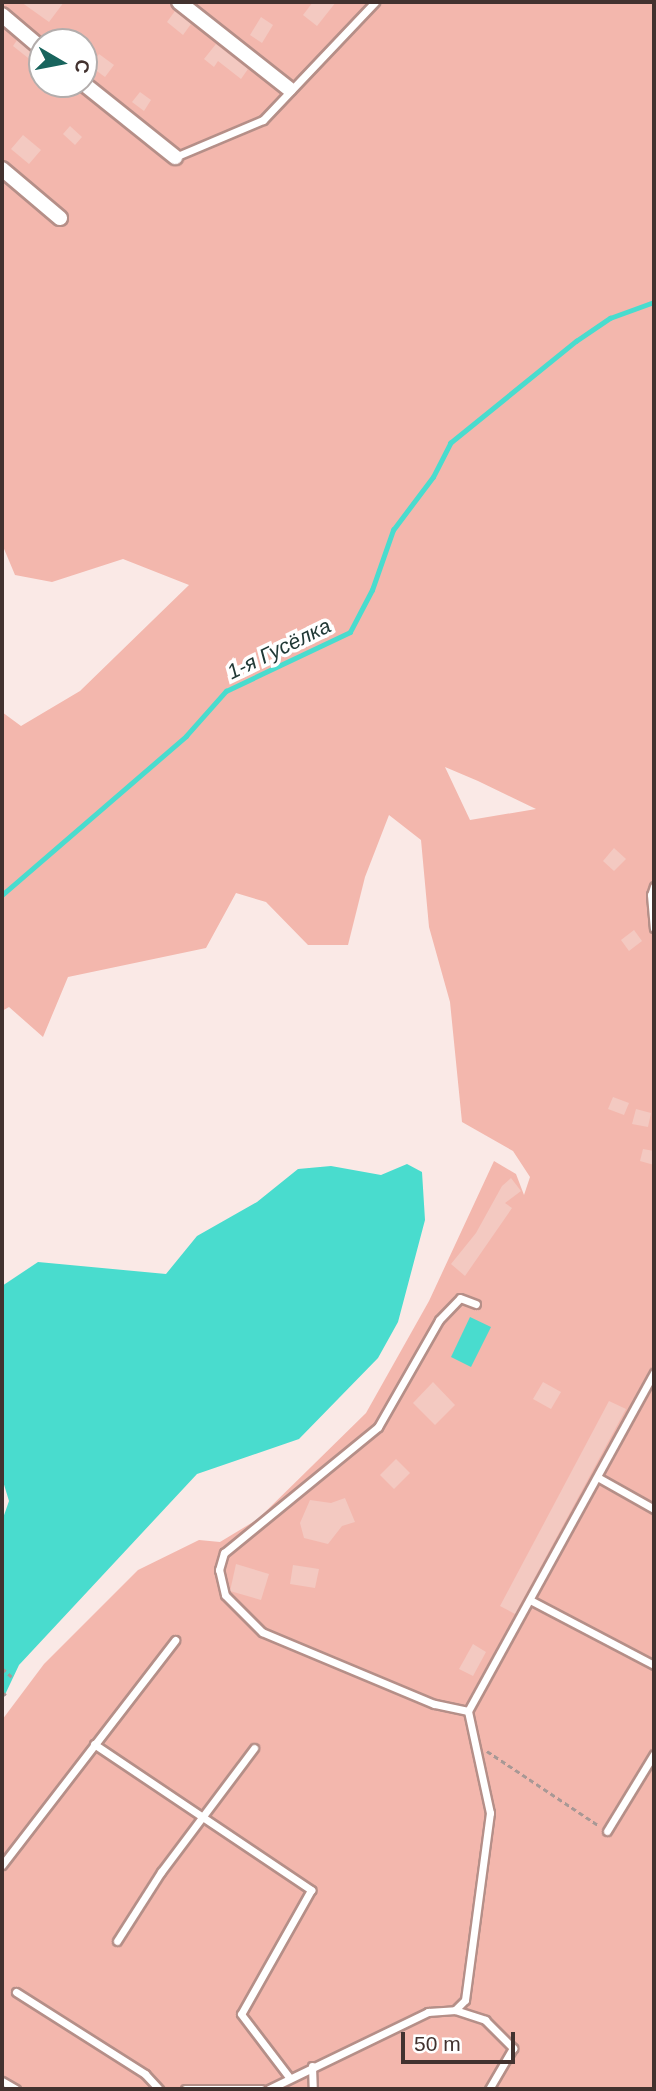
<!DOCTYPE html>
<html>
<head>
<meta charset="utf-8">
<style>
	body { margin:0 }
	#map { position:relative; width:656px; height:2091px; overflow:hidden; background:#fae9e6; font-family:Helvetica,sans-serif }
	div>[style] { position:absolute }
	.green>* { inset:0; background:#f3b7ad }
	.water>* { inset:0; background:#49dcce }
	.stream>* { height:4.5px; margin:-2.25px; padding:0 2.25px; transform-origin:2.25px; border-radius:2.25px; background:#49dcce }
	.building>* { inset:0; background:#f3c9c1 }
	.path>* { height:2.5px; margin-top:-1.25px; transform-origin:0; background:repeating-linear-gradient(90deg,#a89895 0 5px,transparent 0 8.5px) }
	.roads { filter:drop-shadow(2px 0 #b58f88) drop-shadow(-2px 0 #b58f88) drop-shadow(0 2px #b58f88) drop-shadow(0 -2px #b58f88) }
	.service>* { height:7px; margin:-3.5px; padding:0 3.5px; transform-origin:3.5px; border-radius:3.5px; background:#fff }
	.minor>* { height:14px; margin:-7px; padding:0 7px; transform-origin:7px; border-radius:7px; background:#fff }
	span { translate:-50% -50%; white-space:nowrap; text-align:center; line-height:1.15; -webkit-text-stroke:7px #fff; paint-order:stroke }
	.water-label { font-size:21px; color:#213936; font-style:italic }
	.frame { position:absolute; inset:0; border:4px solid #42322f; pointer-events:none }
	.north { position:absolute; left:28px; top:28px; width:70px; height:70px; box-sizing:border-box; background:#fff; border:2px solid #b3adac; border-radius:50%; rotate:100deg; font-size:19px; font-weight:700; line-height:28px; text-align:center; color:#42322f }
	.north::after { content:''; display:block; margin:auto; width:24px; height:32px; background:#18645d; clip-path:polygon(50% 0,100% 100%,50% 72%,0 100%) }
	.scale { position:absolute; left:401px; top:2032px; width:114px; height:32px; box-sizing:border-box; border:4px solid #42322f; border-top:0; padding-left:9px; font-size:21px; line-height:24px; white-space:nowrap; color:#42322f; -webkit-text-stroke:5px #fff; paint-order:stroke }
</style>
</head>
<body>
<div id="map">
	<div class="green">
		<i style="clip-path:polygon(evenodd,2px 2px,654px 2px,654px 2089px,2px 2089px,2px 1720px,44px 1664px,138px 1570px,199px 1540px,220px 1542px,258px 1519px,366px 1413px,429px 1301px,494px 1161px,516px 1174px,524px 1195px,530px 1177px,513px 1151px,462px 1122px,450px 1002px,429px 927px,421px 840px,389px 815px,365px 877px,348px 945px,308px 945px,266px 902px,236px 893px,206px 948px,68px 977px,43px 1037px,9px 1007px,2px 1011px,2px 712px,21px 726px,80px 691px,189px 585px,123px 559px,52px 582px,15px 575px,2px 544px,2px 2px,42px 42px,84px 42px,84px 84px,42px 84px,42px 42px,2px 2px,445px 767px,478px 781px,536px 809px,470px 820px,445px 767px)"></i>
	</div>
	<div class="water">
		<i style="clip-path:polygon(407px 1164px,422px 1172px,425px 1220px,398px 1322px,378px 1358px,299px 1439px,197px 1474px,19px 1665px,2px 1701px,2px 1521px,9px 1501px,2px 1478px,2px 1286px,38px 1262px,166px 1274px,197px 1236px,257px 1202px,298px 1169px,331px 1166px,381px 1175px)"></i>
		<i style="clip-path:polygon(470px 1317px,491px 1327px,471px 1367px,451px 1357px)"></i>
	</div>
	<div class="stream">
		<i style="left:2px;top:895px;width:243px;rotate:-40.8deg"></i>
		<i style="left:186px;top:736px;width:60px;rotate:-48.4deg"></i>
		<i style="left:226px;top:691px;width:137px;rotate:-25.4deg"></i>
		<i style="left:350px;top:632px;width:47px;rotate:-62.4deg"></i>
		<i style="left:372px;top:590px;width:64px;rotate:-70.7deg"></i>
		<i style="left:393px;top:530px;width:66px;rotate:-53deg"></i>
		<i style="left:433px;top:477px;width:38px;rotate:-63deg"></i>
		<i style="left:450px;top:443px;width:162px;rotate:-39deg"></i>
		<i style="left:576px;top:341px;width:41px;rotate:-34.1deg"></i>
		<i style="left:610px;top:318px;width:47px;rotate:-20deg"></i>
	</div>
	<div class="building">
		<i style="clip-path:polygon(21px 2px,64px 2px,49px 22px)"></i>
		<i style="clip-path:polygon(313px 2px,336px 2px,317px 26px,303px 15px)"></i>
		<i style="clip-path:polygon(175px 11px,191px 24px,183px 35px,167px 22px)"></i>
		<i style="clip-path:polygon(261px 17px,273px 25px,262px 43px,250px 35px)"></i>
		<i style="clip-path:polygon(17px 40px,42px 58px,42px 69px,13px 46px)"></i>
		<i style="clip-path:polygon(216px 44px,248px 69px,241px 79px,218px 61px,214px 67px,204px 59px)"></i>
		<i style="clip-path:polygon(99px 54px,114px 65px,105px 77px,90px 66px)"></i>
		<i style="clip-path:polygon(140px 92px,151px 100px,144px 111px,132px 102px)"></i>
		<i style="clip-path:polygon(70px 126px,82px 137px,75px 145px,63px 134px)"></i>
		<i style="clip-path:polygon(23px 135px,41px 150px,29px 164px,11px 149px)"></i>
		<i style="clip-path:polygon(614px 848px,626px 859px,614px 871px,603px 861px)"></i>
		<i style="clip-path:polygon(634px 930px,642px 941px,629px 951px,621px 940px)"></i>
		<i style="clip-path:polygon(613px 1097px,629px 1103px,624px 1115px,608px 1109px)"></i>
		<i style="clip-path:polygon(636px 1109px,651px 1113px,648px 1127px,632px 1124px)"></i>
		<i style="clip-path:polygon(643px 1149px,654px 1151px,654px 1165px,640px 1161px)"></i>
		<i style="clip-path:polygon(511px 1178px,521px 1191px,505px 1203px,512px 1208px,465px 1276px,451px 1264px,476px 1233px,502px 1186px)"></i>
		<i style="clip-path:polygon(433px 1382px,455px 1405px,435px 1425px,413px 1403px)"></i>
		<i style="clip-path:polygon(543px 1382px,561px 1392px,551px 1409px,533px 1399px)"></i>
		<i style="clip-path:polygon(609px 1401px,626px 1409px,515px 1614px,500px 1606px)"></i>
		<i style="clip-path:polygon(396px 1459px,410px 1473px,394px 1489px,380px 1475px)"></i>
		<i style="clip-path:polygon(345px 1498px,355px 1522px,342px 1526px,328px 1544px,304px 1538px,300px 1523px,310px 1500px,331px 1503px)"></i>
		<i style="clip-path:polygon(236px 1564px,269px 1574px,261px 1600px,230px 1591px)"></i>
		<i style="clip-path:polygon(293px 1565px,319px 1569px,315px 1588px,290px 1584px)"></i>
		<i style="clip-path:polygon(473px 1644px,486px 1652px,473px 1676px,459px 1669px)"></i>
	</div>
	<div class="path">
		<i style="left:2px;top:1668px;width:13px;rotate:42deg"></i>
		<i style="left:2px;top:1692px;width:5px;rotate:37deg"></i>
		<i style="left:487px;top:1751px;width:133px;rotate:33.7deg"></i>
	</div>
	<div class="roads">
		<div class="service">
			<i style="left:175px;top:157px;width:95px;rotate:-22.8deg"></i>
			<i style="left:263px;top:120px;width:163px;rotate:-46.5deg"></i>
			<i style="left:654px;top:886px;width:9px;rotate:108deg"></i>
			<i style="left:651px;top:895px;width:33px;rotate:85deg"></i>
			<i style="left:599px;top:1478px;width:63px;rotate:29.4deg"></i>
			<i style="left:532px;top:1601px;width:138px;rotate:27.7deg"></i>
			<i style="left:468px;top:1711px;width:35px;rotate:-168deg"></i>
			<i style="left:434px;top:1704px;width:186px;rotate:-157.3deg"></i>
			<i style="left:262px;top:1632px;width:52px;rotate:-135deg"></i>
			<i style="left:225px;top:1595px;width:26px;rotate:-103deg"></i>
			<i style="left:219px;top:1570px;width:18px;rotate:-74deg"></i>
			<i style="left:224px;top:1553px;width:199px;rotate:-39.3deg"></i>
			<i style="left:378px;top:1427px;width:123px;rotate:-60.3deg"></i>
			<i style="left:439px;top:1320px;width:30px;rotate:-46deg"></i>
			<i style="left:460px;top:1298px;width:17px;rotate:21deg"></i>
			<i style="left:94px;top:1744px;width:262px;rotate:33.9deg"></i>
			<i style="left:311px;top:1890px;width:142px;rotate:119.4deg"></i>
			<i style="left:241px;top:2014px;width:79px;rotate:52.7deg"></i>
			<i style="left:607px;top:1831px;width:90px;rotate:-58.6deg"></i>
			<i style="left:2px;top:1865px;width:284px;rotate:-52.4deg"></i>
			<i style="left:117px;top:1941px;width:82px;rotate:-57.5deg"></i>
			<i style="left:161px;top:1872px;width:155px;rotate:-53.1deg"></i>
			<i style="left:16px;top:1992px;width:153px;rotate:32.4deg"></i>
			<i style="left:145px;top:2074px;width:21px;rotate:47deg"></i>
			<i style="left:455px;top:2010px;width:32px;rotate:18deg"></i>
			<i style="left:485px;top:2020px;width:40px;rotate:45deg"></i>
			<i style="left:513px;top:2048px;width:48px;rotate:120.3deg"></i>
			<i style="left:312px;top:2066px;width:23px;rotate:88deg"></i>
			<i style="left:2px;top:2081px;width:16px;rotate:30deg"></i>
			<i style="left:185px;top:2089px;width:76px"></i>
			<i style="left:269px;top:2089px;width:177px;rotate:-25.8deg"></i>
			<i style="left:428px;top:2012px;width:27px;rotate:-4deg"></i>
			<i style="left:455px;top:2010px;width:14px;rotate:-45deg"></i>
			<i style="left:465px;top:2000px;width:189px;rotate:-82.4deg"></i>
			<i style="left:490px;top:1813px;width:104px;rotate:-102.2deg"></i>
			<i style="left:468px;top:1711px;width:386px;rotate:-61.2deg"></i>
		</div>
		<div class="minor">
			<i style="left:179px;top:2px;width:140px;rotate:38.3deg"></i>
			<i style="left:2px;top:15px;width:52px;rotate:40.4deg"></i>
			<i style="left:84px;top:84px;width:117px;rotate:38.7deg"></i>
			<i style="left:2px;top:169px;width:76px;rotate:40.2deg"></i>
		</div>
	</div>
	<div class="water-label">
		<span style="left:279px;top:649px;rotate:-26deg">1-я Гусёлка</span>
	</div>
	<div class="frame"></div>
	<div class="north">С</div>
	<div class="scale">50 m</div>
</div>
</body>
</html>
